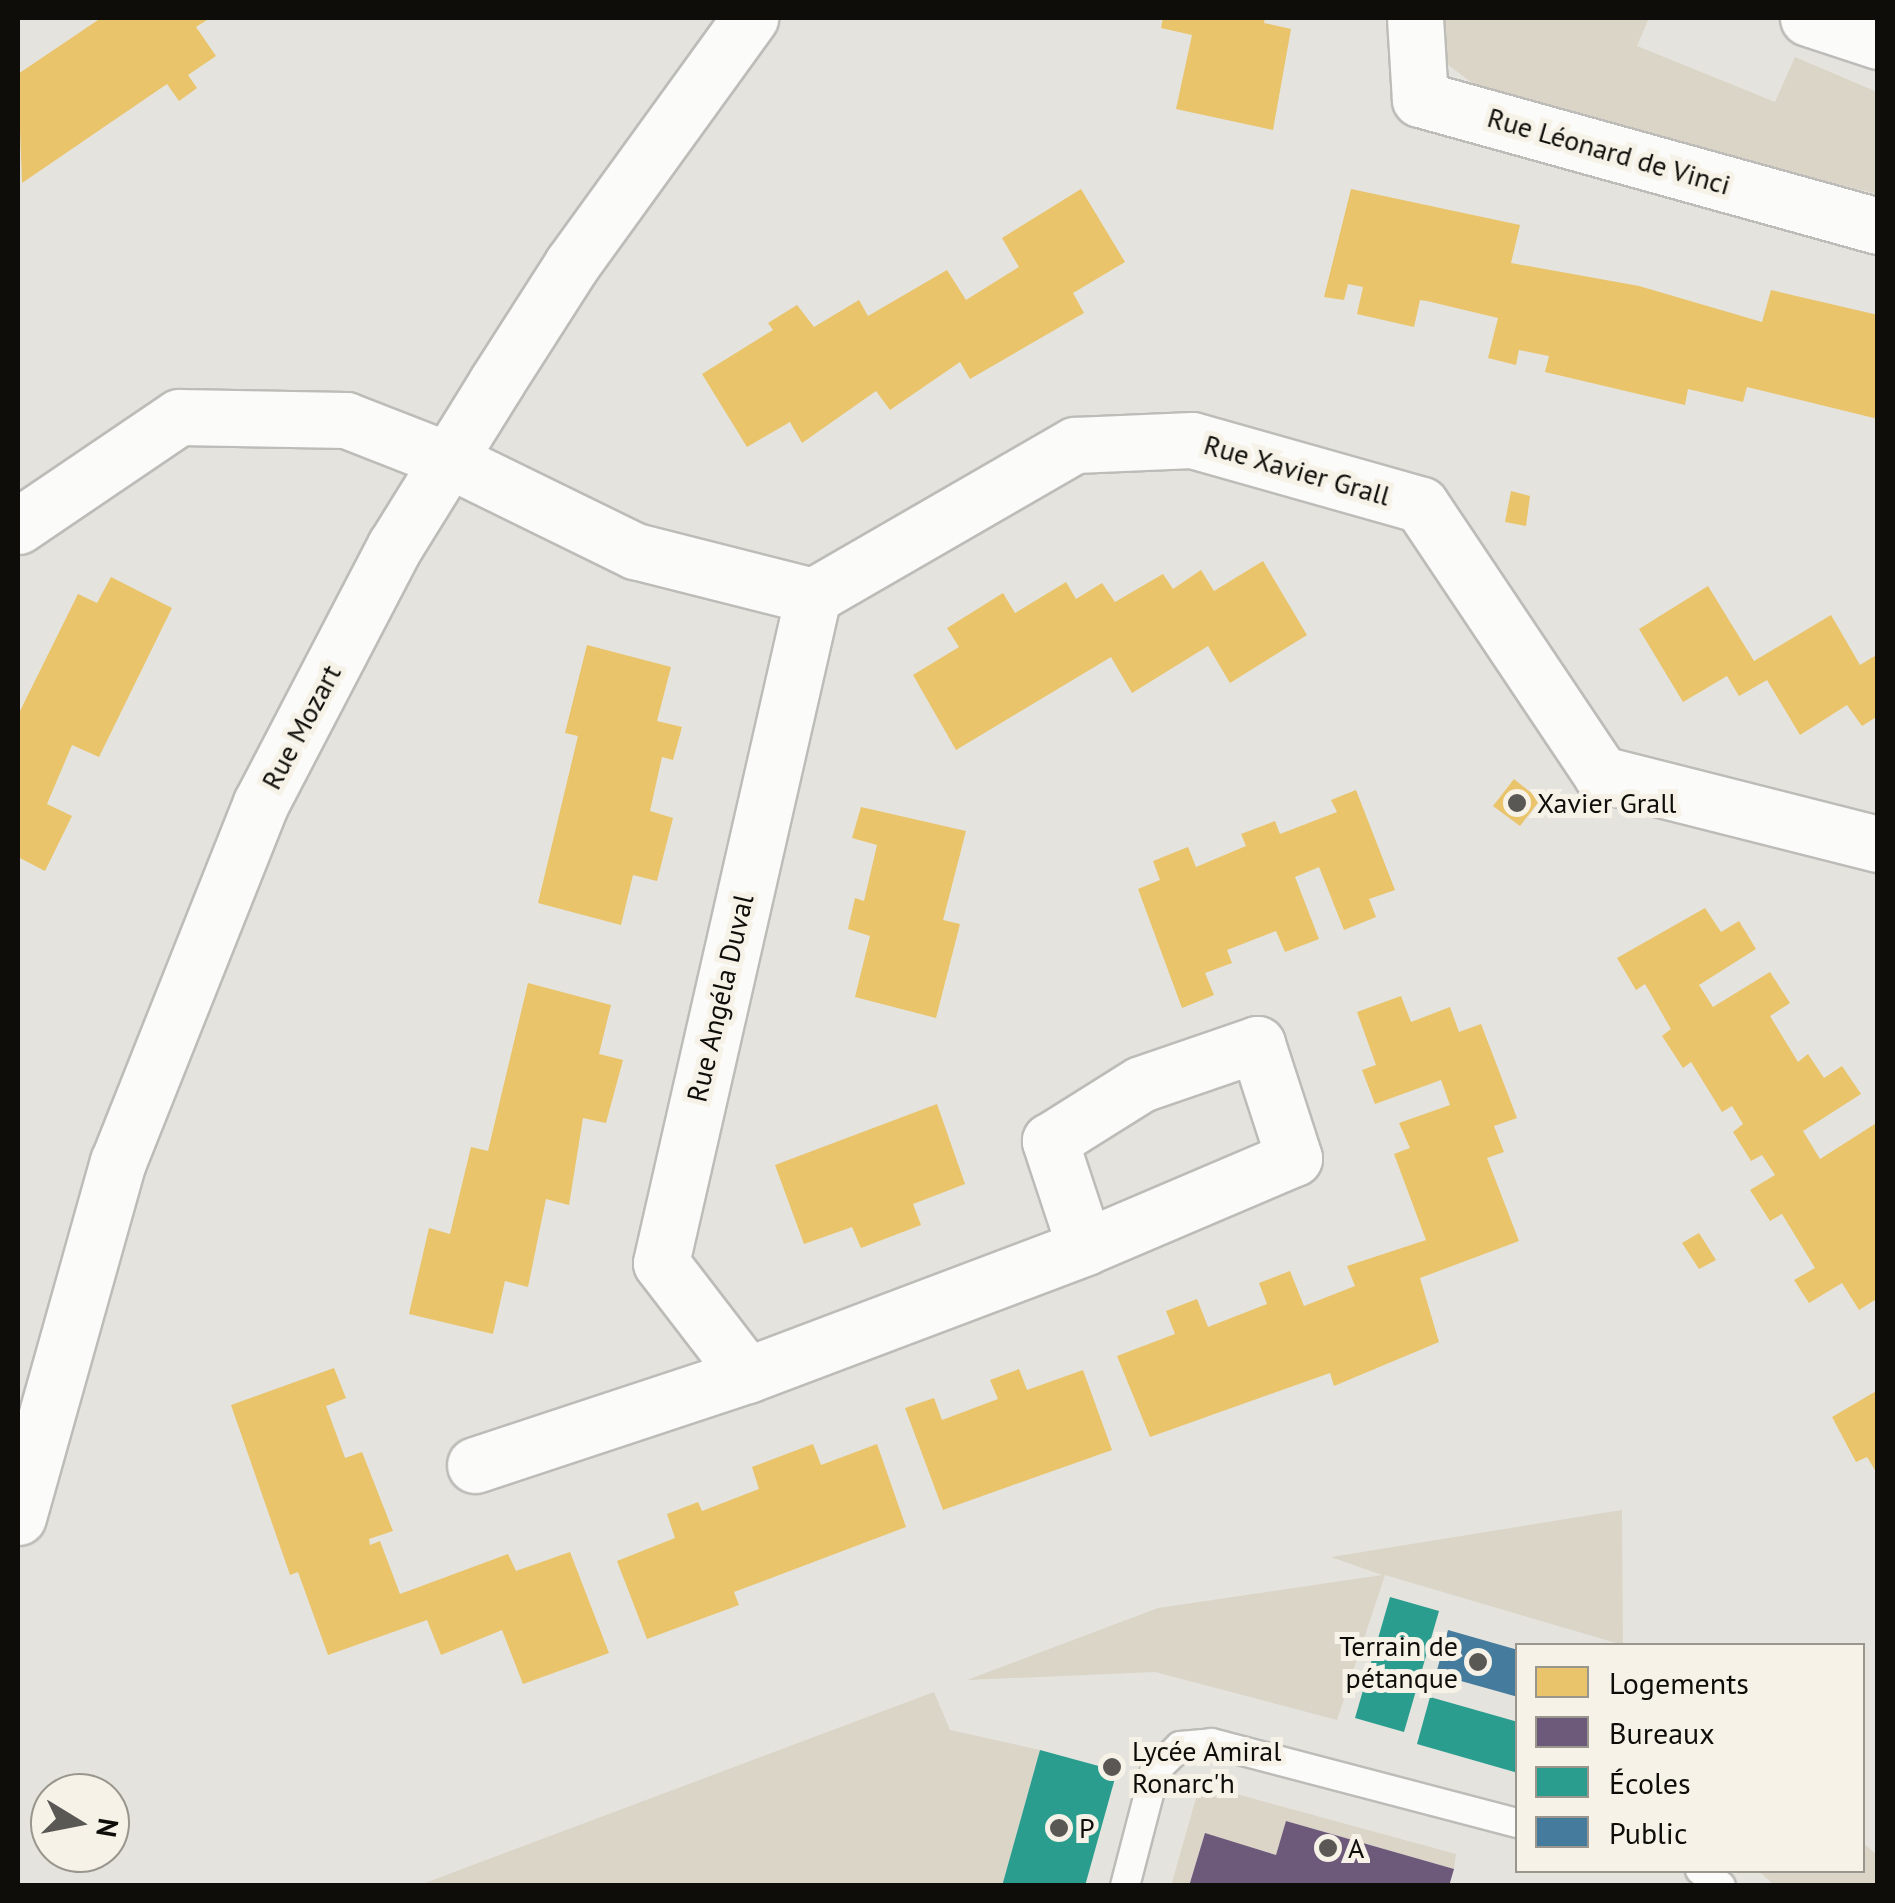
<!DOCTYPE html>
<html>
<head>
<meta charset="utf-8">
<style>
	body { margin:0 }
	#map { position:relative; width:1895px; height:1903px; overflow:hidden; background:#e4e3de; font-family:"PT Sans",sans-serif }
	div>[style] { position:absolute }
	.green>* { inset:0; background:#dad5c6 }
	.homes>* { inset:0; background:#e9c46a }
	.offices>* { inset:0; background:#6d597a }
	.schools>* { inset:0; background:#2a9d8f }
	.public>* { inset:0; background:#457b9d }
	.roads { filter:drop-shadow(2px 0 #bdbcb8) drop-shadow(-2px 0 #bdbcb8) drop-shadow(0 2px #bdbcb8) drop-shadow(0 -2px #bdbcb8) }
	.service>* { height:28px; margin:-14px; padding:0 14px; transform-origin:14px; border-radius:14px; background:#fbfbfa }
	.minor>* { height:55px; margin:-27.5px; padding:0 27.5px; transform-origin:27.5px; border-radius:27.5px; background:#fbfbfa }
	.tertiary>* { height:55px; margin:-27.5px; padding:0 27.5px; transform-origin:27.5px; border-radius:27.5px; background:#fbfbfa }
	.dots>* { width:28px; height:28px; translate:-50% -50%; box-sizing:border-box; border:5px solid #f6f2e7; border-radius:50% }
	span { translate:-50% -50%; white-space:nowrap; text-align:center; line-height:1.15; -webkit-text-stroke:10px #f6f2e7; paint-order:stroke }
	.street-label { font-size:28px; color:#0e0d09 }
	.poi-label { font-size:28px; color:#0e0d09 }
	.left { translate:0 -50%; text-align:left }
	.right { translate:-100% -50%; text-align:right }
	.frame { position:absolute; inset:0; border:20px solid #0e0d09; pointer-events:none }
	.legend { position:absolute; left:1515px; top:1643px; width:350px; height:230px; box-sizing:border-box; background:#f6f2e7; border:2px solid #99968e; margin:0; padding:12px 18px; list-style:none; font-size:30px; color:#0e0d09 }
	.legend li { display:flex; align-items:center; gap:20px; height:50px }
	.legend b { width:50px; border:2px solid #99968e }
	.north { position:absolute; left:30px; top:1773px; width:100px; height:100px; box-sizing:border-box; background:#f6f2e7; border:2px solid #99968e; border-radius:50%; rotate:100deg; font-size:28px; font-weight:700; line-height:40px; text-align:center; color:#0e0d09 }
	.north::after { content:''; display:block; margin:auto; width:35px; height:45px; background:#595854; clip-path:polygon(50% 0,100% 100%,50% 72%,0 100%) }
</style>
</head>
<body>
<div id="map">
	<div class="green">
		<i style="clip-path:polygon(1436px 18px,1649px 18px,1637px 46px,1775px 102px,1795px 57px,1877px 92px,1877px 194px,1491px 97px,1447px 64px)"></i>
		<i style="clip-path:polygon(1622px 1510px,1623px 1645px,1385px 1575px,1337px 1720px,1155px 1672px,967px 1680px,1158px 1608px,1382px 1575px,1331px 1557px)"></i>
		<i style="clip-path:polygon(934px 1692px,950px 1730px,1040px 1750px,1002px 1885px,417px 1886px)"></i>
		<i style="clip-path:polygon(1200px 1784px,1456px 1854px,1454px 1869px,1287px 1821px,1276px 1855px,1205px 1833px,1189px 1885px,1171px 1886px)"></i>
		<i style="clip-path:polygon(1863px 1843px,1877px 1855px,1877px 1885px,1774px 1885px,1759px 1871px,1862px 1870px)"></i>
	</div>
	<div class="homes">
		<i style="clip-path:polygon(101px 18px,210px 18px,196px 27px,216px 56px,188px 75px,197px 88px,179px 101px,167px 84px,22px 183px,18px 74px)"></i>
		<i style="clip-path:polygon(1163px 18px,1265px 18px,1264px 23px,1291px 29px,1273px 130px,1176px 109px,1192px 35px,1161px 28px)"></i>
		<i style="clip-path:polygon(1081px 189px,1125px 262px,1073px 293px,1084px 313px,970px 379px,960px 362px,890px 410px,876px 391px,802px 443px,790px 422px,747px 447px,702px 374px,773px 330px,768px 323px,797px 305px,814px 327px,859px 300px,868px 316px,947px 270px,966px 300px,1019px 267px,1002px 238px)"></i>
		<i style="clip-path:polygon(1351px 189px,1520px 225px,1511px 263px,1639px 286px,1762px 322px,1771px 290px,1878px 315px,1878px 419px,1747px 387px,1743px 402px,1688px 389px,1685px 405px,1545px 372px,1549px 356px,1519px 350px,1516px 365px,1488px 358px,1498px 318px,1427px 301px,1420px 300px,1414px 327px,1357px 314px,1363px 287px,1348px 284px,1344px 300px,1324px 297px)"></i>
		<i style="clip-path:polygon(1511px 491px,1530px 496px,1526px 526px,1505px 522px)"></i>
		<i style="clip-path:polygon(1263px 561px,1307px 635px,1230px 683px,1208px 646px,1132px 693px,1111px 657px,956px 750px,913px 675px,959px 647px,947px 628px,1003px 593px,1015px 613px,1066px 582px,1076px 599px,1102px 583px,1115px 602px,1163px 574px,1173px 589px,1201px 570px,1214px 591px)"></i>
		<i style="clip-path:polygon(111px 577px,172px 608px,99px 757px,72px 745px,47px 804px,72px 816px,45px 871px,18px 857px,18px 715px,78px 594px,97px 603px)"></i>
		<i style="clip-path:polygon(1708px 586px,1754px 661px,1831px 615px,1860px 665px,1878px 654px,1878px 716px,1862px 726px,1847px 705px,1800px 735px,1767px 680px,1739px 696px,1727px 676px,1683px 702px,1639px 629px)"></i>
		<i style="clip-path:polygon(587px 645px,671px 667px,657px 721px,682px 727px,673px 760px,662px 757px,650px 811px,673px 818px,657px 881px,633px 875px,621px 925px,538px 903px,578px 736px,565px 733px)"></i>
		<i style="clip-path:polygon(1514px 779px,1540px 800px,1520px 826px,1493px 806px)"></i>
		<i style="clip-path:polygon(1356px 790px,1395px 890px,1369px 899px,1376px 917px,1344px 930px,1319px 867px,1295px 877px,1319px 939px,1285px 952px,1276px 931px,1227px 950px,1232px 963px,1205px 973px,1214px 995px,1182px 1008px,1138px 889px,1160px 880px,1153px 861px,1188px 847px,1196px 867px,1246px 846px,1241px 834px,1275px 821px,1280px 834px,1337px 812px,1331px 800px)"></i>
		<i style="clip-path:polygon(861px 807px,966px 831px,943px 920px,960px 924px,936px 1018px,855px 997px,870px 936px,848px 929px,855px 898px,864px 901px,877px 845px,852px 838px)"></i>
		<i style="clip-path:polygon(1705px 908px,1721px 932px,1739px 921px,1756px 949px,1699px 985px,1713px 1007px,1770px 972px,1790px 1003px,1770px 1016px,1798px 1062px,1808px 1054px,1824px 1078px,1842px 1066px,1861px 1094px,1803px 1131px,1820px 1159px,1878px 1122px,1878px 1298px,1859px 1310px,1842px 1283px,1809px 1303px,1794px 1280px,1815px 1268px,1782px 1214px,1770px 1221px,1750px 1190px,1775px 1175px,1762px 1155px,1751px 1161px,1733px 1132px,1743px 1124px,1732px 1106px,1722px 1112px,1691px 1062px,1683px 1068px,1662px 1036px,1671px 1029px,1645px 984px,1636px 990px,1617px 958px)"></i>
		<i style="clip-path:polygon(528px 983px,611px 1005px,599px 1054px,623px 1060px,606px 1123px,583px 1118px,569px 1205px,546px 1199px,528px 1287px,505px 1281px,493px 1334px,409px 1314px,429px 1228px,450px 1234px,471px 1147px,488px 1151px)"></i>
		<i style="clip-path:polygon(1401px 996px,1411px 1022px,1450px 1007px,1459px 1032px,1481px 1024px,1517px 1118px,1494px 1126px,1504px 1152px,1487px 1158px,1519px 1241px,1420px 1278px,1439px 1342px,1334px 1386px,1330px 1373px,1150px 1437px,1117px 1356px,1175px 1334px,1166px 1311px,1197px 1299px,1208px 1327px,1267px 1304px,1259px 1283px,1290px 1271px,1304px 1306px,1355px 1286px,1347px 1266px,1426px 1240px,1394px 1154px,1410px 1148px,1399px 1123px,1450px 1105px,1441px 1080px,1375px 1104px,1362px 1070px,1376px 1065px,1357px 1012px)"></i>
		<i style="clip-path:polygon(937px 1104px,965px 1184px,913px 1204px,921px 1225px,861px 1248px,852px 1227px,804px 1244px,775px 1165px)"></i>
		<i style="clip-path:polygon(1699px 1233px,1716px 1260px,1699px 1269px,1682px 1243px)"></i>
		<i style="clip-path:polygon(334px 1368px,346px 1398px,326px 1406px,345px 1458px,362px 1452px,393px 1531px,369px 1539px,370px 1545px,380px 1541px,400px 1594px,508px 1554px,516px 1571px,570px 1552px,609px 1653px,523px 1684px,502px 1630px,441px 1655px,427px 1620px,328px 1655px,298px 1572px,290px 1575px,231px 1405px)"></i>
		<i style="clip-path:polygon(1019px 1369px,1027px 1390px,1083px 1370px,1112px 1450px,943px 1510px,905px 1408px,934px 1398px,942px 1420px,998px 1399px,990px 1380px)"></i>
		<i style="clip-path:polygon(1878px 1390px,1878px 1475px,1867px 1457px,1856px 1462px,1832px 1417px)"></i>
		<i style="clip-path:polygon(813px 1444px,821px 1465px,877px 1444px,906px 1527px,734px 1592px,739px 1605px,647px 1639px,617px 1561px,675px 1538px,667px 1514px,698px 1502px,702px 1511px,759px 1489px,752px 1467px)"></i>
	</div>
	<div class="offices">
		<i style="clip-path:polygon(1286px 1821px,1454px 1869px,1449px 1886px,1189px 1886px,1205px 1833px,1276px 1855px)"></i>
	</div>
	<div class="schools">
		<i style="clip-path:polygon(1390px 1597px,1439px 1611px,1404px 1732px,1355px 1718px)"></i>
		<i style="clip-path:polygon(1430px 1697px,1518px 1722px,1518px 1773px,1417px 1744px)"></i>
		<i style="clip-path:polygon(1040px 1750px,1117px 1771px,1085px 1886px,1002px 1886px)"></i>
	</div>
	<div class="public">
		<i style="clip-path:polygon(1448px 1630px,1518px 1650px,1518px 1697px,1436px 1674px)"></i>
	</div>
	<div class="roads">
		<div class="service">
			<i style="left:1700px;top:1870px;width:26px;rotate:37deg"></i>
			<i style="left:1125px;top:1886px;width:119px;rotate:-75.4deg"></i>
			<i style="left:1155px;top:1771px;width:35px;rotate:-45deg"></i>
			<i style="left:1180px;top:1746px;width:32px;rotate:-5deg"></i>
			<i style="left:1212px;top:1743px;width:316px;rotate:14.7deg"></i>
		</div>
		<div class="minor">
			<i style="left:1415px;top:18px;width:81px;rotate:86.5deg"></i>
			<i style="left:1420px;top:99px;width:475px;rotate:15.5deg"></i>
			<i style="left:1808px;top:18px;width:74px;rotate:18.2deg"></i>
			<i style="left:18px;top:526px;width:194px;rotate:-34.1deg"></i>
			<i style="left:179px;top:417px;width:167px;rotate:1deg"></i>
			<i style="left:346px;top:420px;width:113px;rotate:21.3deg"></i>
			<i style="left:451px;top:461px;width:205px;rotate:26.1deg"></i>
			<i style="left:635px;top:551px;width:184px;rotate:14.2deg"></i>
			<i style="left:813px;top:596px;width:302px;rotate:-30deg"></i>
			<i style="left:1075px;top:445px;width:117px;rotate:-2.4deg"></i>
			<i style="left:1192px;top:440px;width:238px;rotate:15.8deg"></i>
			<i style="left:1421px;top:505px;width:324px;rotate:56.2deg"></i>
			<i style="left:1601px;top:774px;width:286px;rotate:14.2deg"></i>
			<i style="left:813px;top:596px;width:684px;rotate:102.84deg"></i>
			<i style="left:661px;top:1263px;width:141px;rotate:52.5deg"></i>
			<i style="left:747px;top:1375px;width:361px;rotate:-20.7deg"></i>
			<i style="left:1085px;top:1247px;width:112px;rotate:-108.3deg"></i>
			<i style="left:1050px;top:1141px;width:107px;rotate:-32.1deg"></i>
			<i style="left:1141px;top:1084px;width:123px;rotate:-19deg"></i>
			<i style="left:1257px;top:1044px;width:120px;rotate:72deg"></i>
			<i style="left:1294px;top:1158px;width:227px;rotate:156.9deg"></i>
			<i style="left:475px;top:1465px;width:287px;rotate:-18.3deg"></i>
		</div>
		<div class="tertiary">
			<i style="left:18px;top:1517px;width:369px;rotate:-74.3deg"></i>
			<i style="left:118px;top:1162px;width:386px;rotate:-68.3deg"></i>
			<i style="left:261px;top:803px;width:290px;rotate:-62.5deg"></i>
			<i style="left:395px;top:546px;width:192px;rotate:-58.2deg"></i>
			<i style="left:496px;top:383px;width:141px;rotate:-57.4deg"></i>
			<i style="left:572px;top:264px;width:304px;rotate:-54.1deg"></i>
		</div>
	</div>
	<div class="dots">
		<i style="left:1517px;top:803px;background:#595854"></i>
		<i style="left:1478px;top:1662px;background:#595854"></i>
		<i style="left:1112px;top:1767px;background:#595854"></i>
		<i style="left:1059px;top:1828px;background:#595854"></i>
		<i style="left:1328px;top:1848px;background:#595854"></i>
	</div>
	<div class="street-label">
		<span style="left:1609px;top:151px;rotate:16deg">Rue Léonard de Vinci</span>
		<span style="left:1297px;top:470px;rotate:16deg">Rue Xavier Grall</span>
		<span style="left:301px;top:727px;rotate:-62deg">Rue Mozart</span>
		<span style="left:720px;top:998px;rotate:-77deg">Rue Angéla Duval</span>
	</div>
	<div class="poi-label">
		<span class="left" style="left:1537px;top:803px">Xavier Grall</span>
		<span class="right" style="left:1458px;top:1662px">Terrain de<br>pétanque</span>
		<span class="left" style="left:1132px;top:1767px">Lycée Amiral<br>Ronarc'h</span>
		<span class="left" style="left:1079px;top:1828px">P</span>
		<span class="left" style="left:1348px;top:1848px">A</span>
	</div>
	<div class="frame"></div>
	<ul class="legend">
	<li><b style="height:28px;background:#e9c46a"></b>Logements</li>
	<li><b style="height:28px;background:#6d597a"></b>Bureaux</li>
	<li><b style="height:28px;background:#2a9d8f"></b>Écoles</li>
	<li><b style="height:28px;background:#457b9d"></b>Public</li>
	</ul>
	<div class="north">N</div>
</div>
</body>
</html>
